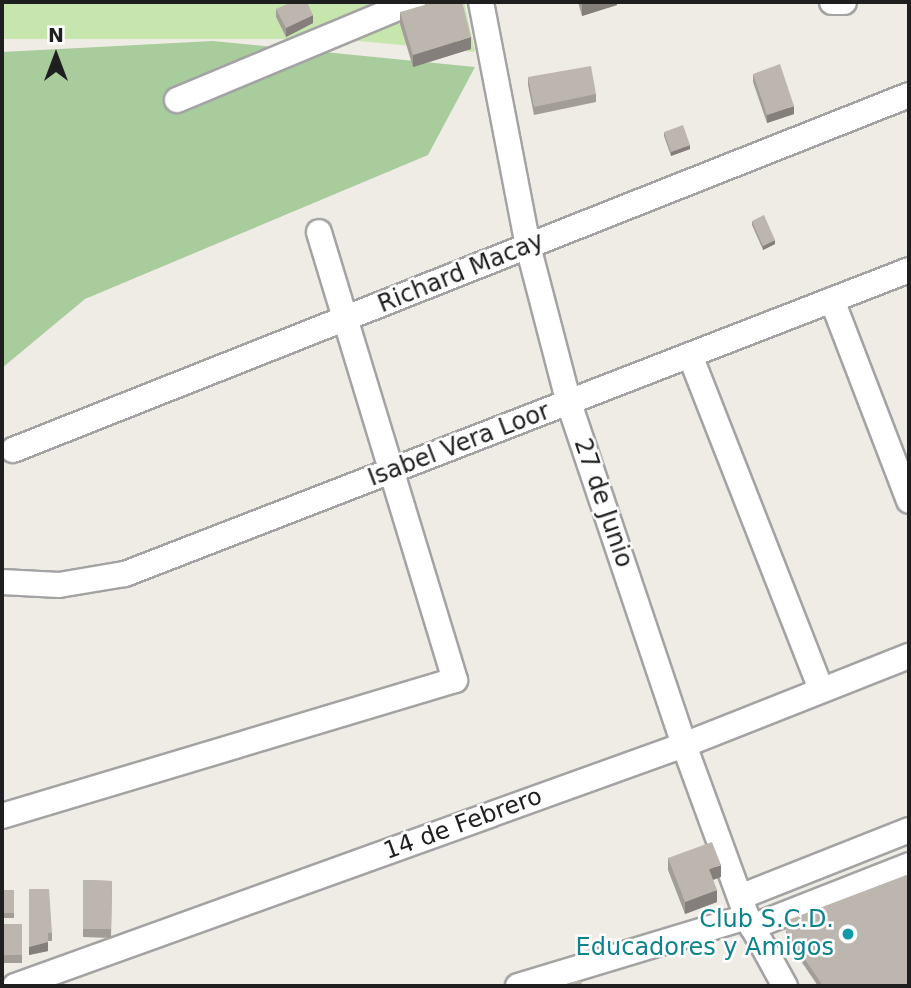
<!DOCTYPE html>
<html>
<head>
<meta charset="utf-8">
<style>
	body { margin:0 }
	#map { position:relative; width:911px; height:988px; overflow:hidden; background:#efece6; font-family:"DejaVu Sans",sans-serif }
	div>[style] { position:absolute }
	.grass>* { inset:0; background:#c7e6ae }
	.forest>* { inset:0; background:#a8cc9c }
	.roads { filter:drop-shadow(2px 0 #a3a3a3) drop-shadow(-2px 0 #a3a3a3) drop-shadow(0 2px #a3a3a3) drop-shadow(0 -2px #a3a3a3) }
	.street>* { height:24px; margin:-12px; padding:0 12px; transform-origin:12px; border-radius:12px; background:#fff }
	.wall>* { inset:0; background:#a29d96 }
	.shaded-wall>* { inset:0; background:#847f7a }
	.building>* { inset:0; background:#bcb6af }
	.dots>* { width:19px; height:19px; translate:-50% -50%; box-sizing:border-box; border:4px solid #fff; border-radius:50% }
	span { translate:-50% -50%; white-space:nowrap; text-align:center; line-height:1.15; -webkit-text-stroke:5px #fff; paint-order:stroke }
	.street-label { font-size:24px; color:#1f1f1f }
	.culture-label { font-size:24px; color:#0d838f }
	.right { translate:-100% -50%; text-align:right }
	.frame { position:absolute; inset:0; border:4px solid #1f1f1f; pointer-events:none }
	.north { position:absolute; left:21px; top:21px; width:70px; height:70px; -webkit-text-stroke:5px #fff; paint-order:stroke; rotate:0deg; font-size:19px; font-weight:700; line-height:28px; text-align:center; color:#1f1f1f }
	.north::after { content:''; display:block; margin:auto; width:24px; height:32px; background:#1f1f1f; clip-path:polygon(50% 0,100% 100%,50% 72%,0 100%) }
</style>
</head>
<body>
<div id="map">
	<div class="grass">
		<i style="clip-path:polygon(2px 2px,464px 2px,475px 52px,337px 39px,2px 39px)"></i>
	</div>
	<div class="forest">
		<i style="clip-path:polygon(213px 41px,475px 67px,428px 155px,85px 299px,2px 368px,2px 52px)"></i>
	</div>
	<div class="roads">
		<div class="street">
			<i style="left:481px;top:2px;width:248px;rotate:79.1deg"></i>
			<i style="left:528px;top:246px;width:162px;rotate:75.4deg"></i>
			<i style="left:569px;top:403px;width:361px;rotate:71.4deg"></i>
			<i style="left:684px;top:745px;width:183px;rotate:69.9deg"></i>
			<i style="left:747px;top:917px;width:79px;rotate:61.2deg"></i>
			<i style="left:832px;top:2px;width:12px"></i>
			<i style="left:177px;top:100px;width:256px;rotate:-22.6deg"></i>
			<i style="left:832px;top:300px;width:215px;rotate:69deg"></i>
			<i style="left:690px;top:355px;width:360px;rotate:68.6deg"></i>
			<i style="left:13px;top:450px;width:964px;rotate:-21.61deg"></i>
			<i style="left:2px;top:582px;width:57px;rotate:3deg"></i>
			<i style="left:59px;top:585px;width:67px;rotate:-9.5deg"></i>
			<i style="left:125px;top:574px;width:841px;rotate:-21.19deg"></i>
			<i style="left:2px;top:816px;width:473px;rotate:-16.7deg"></i>
			<i style="left:455px;top:680px;width:468px;rotate:-106.9deg"></i>
			<i style="left:740px;top:897px;width:182px;rotate:-21.6deg"></i>
			<i style="left:752px;top:927px;width:169px;rotate:-21.5deg"></i>
			<i style="left:15px;top:986px;width:711px;rotate:-19.81deg"></i>
			<i style="left:684px;top:745px;width:242px;rotate:-21.6deg"></i>
			<i style="left:518px;top:986px;width:239px;rotate:-16.8deg"></i>
		</div>
	</div>
	<div class="wall">
		<i style="clip-path:polygon(578px 2px,617px 2px,617px 5px,582px 16px)"></i>
		<i style="clip-path:polygon(276px 9px,313px 23px,286px 37px,276px 17px)"></i>
		<i style="clip-path:polygon(400px 12px,471px 49px,413px 67px,400px 24px)"></i>
		<i style="clip-path:polygon(753px 74px,794px 114px,767px 123px,753px 82px)"></i>
		<i style="clip-path:polygon(528px 77px,596px 94px,596px 102px,534px 115px,528px 85px)"></i>
		<i style="clip-path:polygon(664px 132px,690px 149px,671px 156px,664px 136px)"></i>
		<i style="clip-path:polygon(752px 221px,775px 244px,763px 250px,752px 225px)"></i>
		<i style="clip-path:polygon(668px 858px,721px 877px,713px 880px,717px 902px,685px 914px,668px 870px)"></i>
		<i style="clip-path:polygon(83px 880px,112px 881px,111px 938px,83px 937px)"></i>
		<i style="clip-path:polygon(29px 889px,52px 933px,52px 941px,48px 941px,48px 951px,29px 955px)"></i>
		<i style="clip-path:polygon(2px 890px,14px 890px,14px 918px,2px 918px)"></i>
		<i style="clip-path:polygon(2px 924px,22px 924px,22px 963px,2px 963px)"></i>
		<i style="clip-path:polygon(786px 931px,909px 986px,818px 986px,786px 939px)"></i>
	</div>
	<div class="shaded-wall">
		<i style="clip-path:polygon(590px 2px,617px 2px,617px 5px,582px 16px,582px 4px)"></i>
		<i style="clip-path:polygon(313px 15px,313px 23px,286px 37px,286px 28px)"></i>
		<i style="clip-path:polygon(471px 37px,471px 49px,413px 67px,413px 55px)"></i>
		<i style="clip-path:polygon(794px 106px,794px 114px,767px 123px,767px 115px)"></i>
		<i style="clip-path:polygon(690px 145px,690px 149px,671px 156px,671px 152px)"></i>
		<i style="clip-path:polygon(775px 240px,775px 244px,763px 250px,763px 246px)"></i>
		<i style="clip-path:polygon(721px 865px,721px 877px,709px 881px,709px 869px)"></i>
		<i style="clip-path:polygon(717px 890px,717px 902px,685px 914px,685px 902px)"></i>
		<i style="clip-path:polygon(48px 942px,48px 951px,29px 955px,29px 947px)"></i>
	</div>
	<div class="building">
		<i style="clip-path:polygon(292px 2px,307px 2px,313px 15px,286px 28px,276px 9px)"></i>
		<i style="clip-path:polygon(435px 2px,462px 2px,471px 37px,413px 55px,400px 12px)"></i>
		<i style="clip-path:polygon(780px 64px,794px 106px,767px 115px,753px 74px)"></i>
		<i style="clip-path:polygon(591px 66px,596px 94px,534px 107px,528px 77px)"></i>
		<i style="clip-path:polygon(683px 125px,690px 145px,671px 152px,664px 132px)"></i>
		<i style="clip-path:polygon(764px 215px,775px 240px,763px 246px,752px 221px)"></i>
		<i style="clip-path:polygon(712px 842px,721px 865px,709px 869px,717px 890px,685px 902px,668px 858px)"></i>
		<i style="clip-path:polygon(909px 874px,909px 986px,823px 986px,786px 931px,788px 920px)"></i>
		<i style="clip-path:polygon(83px 880px,112px 881px,111px 929px,83px 929px)"></i>
		<i style="clip-path:polygon(29px 889px,49px 889px,52px 933px,48px 933px,48px 942px,29px 947px)"></i>
		<i style="clip-path:polygon(2px 890px,14px 890px,14px 913px,2px 913px)"></i>
		<i style="clip-path:polygon(2px 924px,22px 924px,22px 955px,2px 955px)"></i>
		<i style="clip-path:polygon(580px 980px,583px 986px,560px 986px)"></i>
	</div>
	<div class="dots">
		<i style="left:848px;top:934px;background:#0f9aa8"></i>
	</div>
	<div class="street-label">
		<span style="left:461px;top:273px;rotate:-22deg">Richard Macay</span>
		<span style="left:459px;top:445px;rotate:-21deg">Isabel Vera Loor</span>
		<span style="left:603px;top:503px;rotate:71deg">27 de Junio</span>
		<span style="left:463px;top:824px;rotate:-20deg">14 de Febrero</span>
	</div>
	<div class="culture-label">
		<span class="right" style="left:834px;top:934px">Club S.C.D.<br>Educadores y Amigos</span>
	</div>
	<div class="frame"></div>
	<div class="north">N</div>
</div>
</body>
</html>
